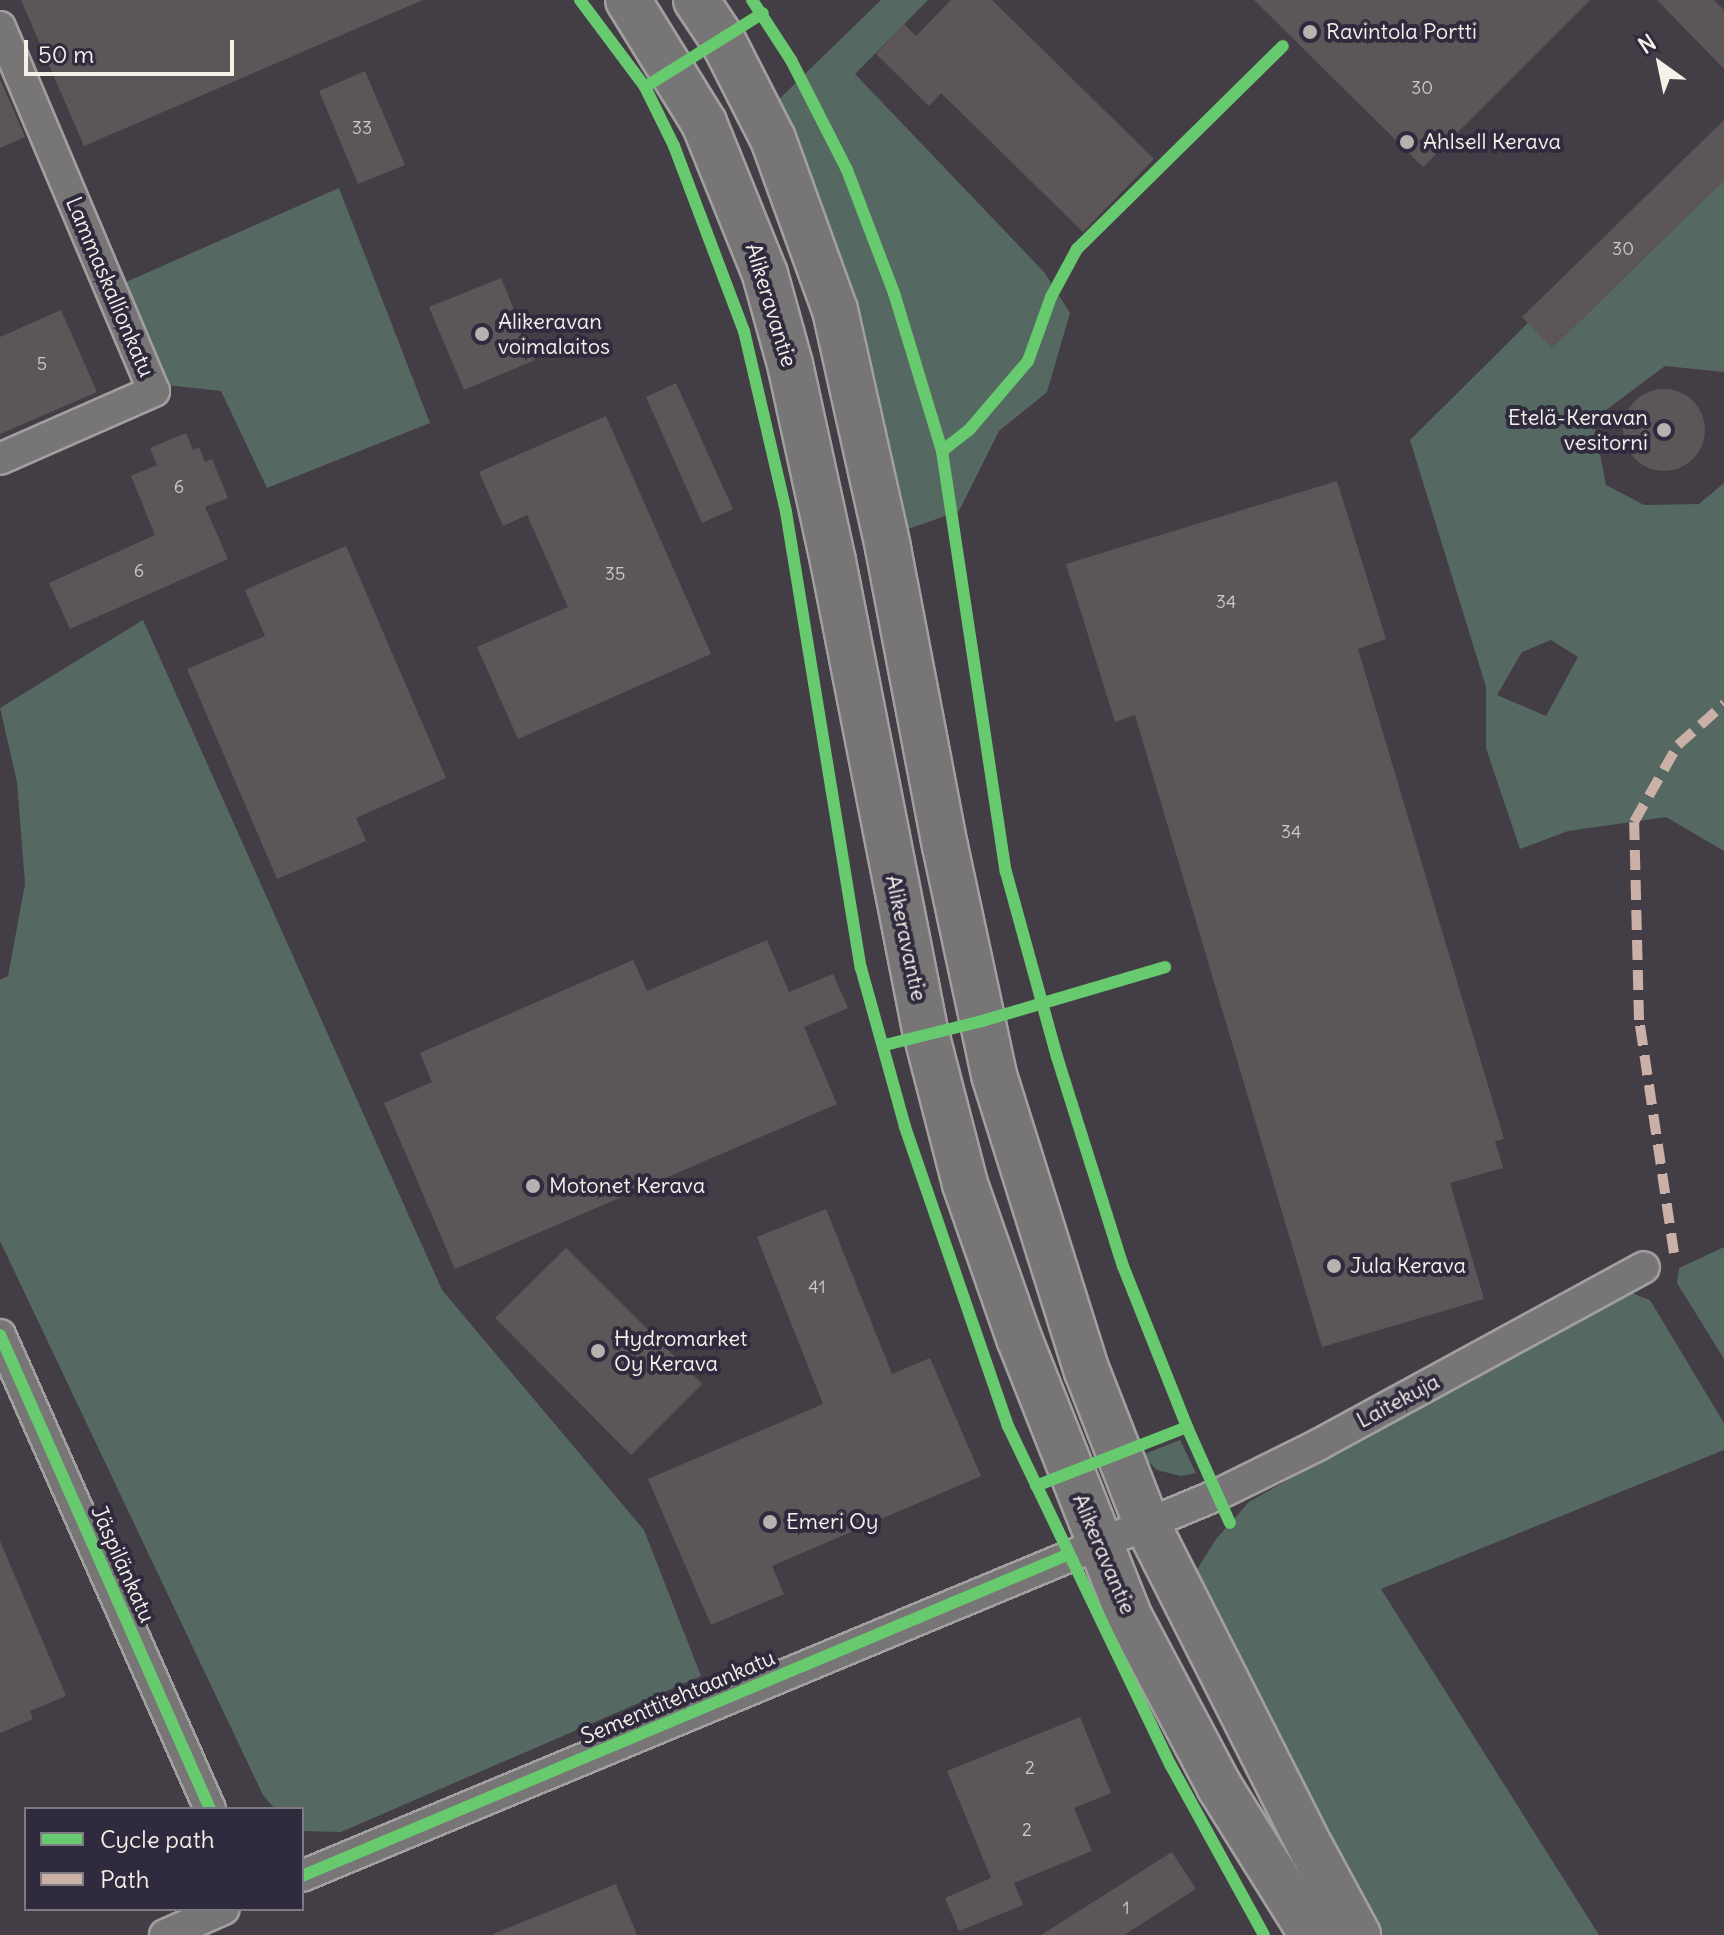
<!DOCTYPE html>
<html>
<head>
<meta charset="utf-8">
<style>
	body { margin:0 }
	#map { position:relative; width:1724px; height:1935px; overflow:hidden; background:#433e45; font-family:Delius,sans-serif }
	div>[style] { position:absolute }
	.green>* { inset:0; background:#566862 }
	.building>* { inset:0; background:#5c5659 }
	.round { border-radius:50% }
	.roads { filter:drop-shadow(2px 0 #a29fa1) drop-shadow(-2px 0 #a29fa1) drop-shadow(0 2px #a29fa1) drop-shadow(0 -2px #a29fa1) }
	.street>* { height:30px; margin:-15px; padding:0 15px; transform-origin:15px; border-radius:15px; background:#787576 }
	.secondary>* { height:44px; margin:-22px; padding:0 22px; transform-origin:22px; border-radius:22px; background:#787576 }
	.quiet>* { height:10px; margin-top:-5px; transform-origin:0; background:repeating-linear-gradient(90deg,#cab0a6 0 20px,transparent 0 30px) }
	.cycleway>* { height:12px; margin:-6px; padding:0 6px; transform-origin:6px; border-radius:6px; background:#67ca6e }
	.dots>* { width:22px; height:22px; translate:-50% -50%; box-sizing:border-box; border:4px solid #2f2a3d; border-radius:50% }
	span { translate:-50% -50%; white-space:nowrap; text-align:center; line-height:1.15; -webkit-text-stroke:8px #2f2a3d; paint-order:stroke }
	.number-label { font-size:18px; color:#cecac4 }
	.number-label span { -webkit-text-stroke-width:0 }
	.poi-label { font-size:22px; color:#f4f1e8 }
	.left { translate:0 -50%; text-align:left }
	.right { translate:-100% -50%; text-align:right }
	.street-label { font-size:22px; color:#f4f1e8 }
	.legend { position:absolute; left:24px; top:1807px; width:280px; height:104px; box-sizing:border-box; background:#2f2a3d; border:2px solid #7e7a81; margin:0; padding:10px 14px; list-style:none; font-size:24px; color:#f4f1e8 }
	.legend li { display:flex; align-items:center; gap:16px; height:40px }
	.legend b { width:40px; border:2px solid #7e7a81 }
	.north { position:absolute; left:1620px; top:24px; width:80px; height:80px; -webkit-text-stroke:6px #2f2a3d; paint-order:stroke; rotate:327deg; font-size:22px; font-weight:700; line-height:32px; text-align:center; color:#f4f1e8 }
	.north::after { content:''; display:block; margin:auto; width:28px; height:36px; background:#f4f1e8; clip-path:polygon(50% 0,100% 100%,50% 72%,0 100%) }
	.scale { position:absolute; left:24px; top:40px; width:210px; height:36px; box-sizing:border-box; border:4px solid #f4f1e8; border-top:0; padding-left:10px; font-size:24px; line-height:28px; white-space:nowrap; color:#f4f1e8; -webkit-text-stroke:6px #2f2a3d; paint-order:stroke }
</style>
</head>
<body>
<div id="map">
	<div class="green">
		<i style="clip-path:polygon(881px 0,928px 0,855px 74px,1044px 272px,1070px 313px,1047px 392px,999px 431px,959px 511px,900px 532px,772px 106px)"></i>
		<i style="clip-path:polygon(evenodd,1724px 180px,1724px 372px,1665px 366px,1598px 416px,1595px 428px,1606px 485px,1644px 505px,1699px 504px,1724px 483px,1724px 851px,1666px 817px,1568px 831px,1520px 849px,1486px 748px,1486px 687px,1410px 440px,1528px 323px,1553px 347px,1724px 180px,1551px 640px,1578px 657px,1546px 716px,1497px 695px,1522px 652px,1551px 640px)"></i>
		<i style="clip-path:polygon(339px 188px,430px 423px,267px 488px,221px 391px,167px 385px,126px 282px)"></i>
		<i style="clip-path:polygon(143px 620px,442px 1290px,644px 1530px,701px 1676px,341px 1832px,302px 1831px,302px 1809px,275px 1809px,263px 1795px,0 1241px,0 980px,8px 976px,25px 884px,17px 782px,0 708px)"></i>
		<i style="clip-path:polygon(1724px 1247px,1724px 1359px,1677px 1283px,1679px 1268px)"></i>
		<i style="clip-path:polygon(1629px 1292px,1650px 1300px,1724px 1423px,1724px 1450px,1381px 1589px,1599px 1935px,1367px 1935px,1198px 1607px,1196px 1571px,1216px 1539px,1249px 1502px,1606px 1298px)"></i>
		<i style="clip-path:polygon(1180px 1440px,1196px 1473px,1181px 1476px,1157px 1470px,1142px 1455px)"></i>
	</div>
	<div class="building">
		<i style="clip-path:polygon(21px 0,423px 0,84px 146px)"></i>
		<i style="clip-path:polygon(951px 0,992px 0,1154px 159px,1083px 232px,941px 93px,929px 106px,876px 54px,904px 24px,916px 36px)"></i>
		<i style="clip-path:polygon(1254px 0,1590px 0,1423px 167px)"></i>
		<i style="clip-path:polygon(1657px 0,1714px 0,1724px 10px,1724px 69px)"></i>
		<i style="clip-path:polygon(365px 71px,405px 165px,358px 184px,319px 91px)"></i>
		<i style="clip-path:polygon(0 79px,25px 137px,0 148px)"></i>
		<i style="clip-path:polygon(1724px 120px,1724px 180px,1552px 348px,1522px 317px)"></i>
		<i style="clip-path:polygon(501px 278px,535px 360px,464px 390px,429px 307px)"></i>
		<i style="clip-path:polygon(61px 310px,97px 392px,0 434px,0 337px)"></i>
		<i style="clip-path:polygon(676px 383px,733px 509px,702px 523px,646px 397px)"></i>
		<i class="round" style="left:1623px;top:389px;width:82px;height:82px"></i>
		<i style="clip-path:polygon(606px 416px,711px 654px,518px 739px,477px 647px,568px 607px,527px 515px,503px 526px,479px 472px)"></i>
		<i style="clip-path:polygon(186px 433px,193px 450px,199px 447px,205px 462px,212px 459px,228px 498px,205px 507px,228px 559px,70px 629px,49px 583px,155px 535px,131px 476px,157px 465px,150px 448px)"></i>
		<i style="clip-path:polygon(1337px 481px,1386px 639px,1358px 649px,1504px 1139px,1495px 1141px,1503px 1168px,1450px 1183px,1484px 1299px,1322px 1347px,1135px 715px,1115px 722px,1066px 564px)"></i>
		<i style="clip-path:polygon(346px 546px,446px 778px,356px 818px,366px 841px,277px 879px,187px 669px,265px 636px,245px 590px)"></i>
		<i style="clip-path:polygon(767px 940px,789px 992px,833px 974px,848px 1008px,804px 1027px,837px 1104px,455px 1269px,384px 1103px,432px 1082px,420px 1053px,633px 960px,647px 991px)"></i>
		<i style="clip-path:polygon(826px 1209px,892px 1374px,930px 1358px,981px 1476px,772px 1566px,784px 1594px,711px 1625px,648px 1479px,823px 1404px,757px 1237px)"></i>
		<i style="clip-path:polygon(566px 1248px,702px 1384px,631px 1455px,495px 1318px)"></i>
		<i style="clip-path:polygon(0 1541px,66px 1696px,30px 1711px,33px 1719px,0 1733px)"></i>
		<i style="clip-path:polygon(1080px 1717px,1111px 1793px,1074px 1808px,1092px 1851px,1014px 1883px,1023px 1905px,959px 1931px,945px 1898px,991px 1878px,947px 1771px)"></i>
		<i style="clip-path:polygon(1172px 1852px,1196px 1889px,1124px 1935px,1041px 1935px)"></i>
		<i style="clip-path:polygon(616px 1884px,637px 1935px,493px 1935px,493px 1934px)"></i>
	</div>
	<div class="roads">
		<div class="street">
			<i style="left:0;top:27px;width:395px;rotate:67.1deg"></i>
			<i style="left:154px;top:391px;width:168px;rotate:156.2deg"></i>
			<i style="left:0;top:1335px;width:518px;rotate:66.1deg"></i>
			<i style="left:302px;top:1876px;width:991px;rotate:-22.61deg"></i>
			<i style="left:1217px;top:1495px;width:113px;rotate:-26.3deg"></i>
			<i style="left:1318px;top:1445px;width:371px;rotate:-28.6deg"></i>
			<i style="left:165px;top:1935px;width:64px;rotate:-23.8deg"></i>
		</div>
		<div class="secondary">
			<i style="left:628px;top:0;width:145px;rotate:58.3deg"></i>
			<i style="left:704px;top:123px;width:163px;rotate:68deg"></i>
			<i style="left:765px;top:274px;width:93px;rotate:74.5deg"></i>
			<i style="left:790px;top:364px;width:202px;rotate:77.7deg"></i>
			<i style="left:833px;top:561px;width:481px;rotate:78.9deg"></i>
			<i style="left:926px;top:1033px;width:156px;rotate:75.5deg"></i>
			<i style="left:965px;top:1184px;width:163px;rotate:70.7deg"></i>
			<i style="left:1019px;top:1338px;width:297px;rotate:68.4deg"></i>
			<i style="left:1128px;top:1614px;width:195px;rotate:62.1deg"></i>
			<i style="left:1219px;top:1786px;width:176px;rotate:58deg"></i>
			<i style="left:696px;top:0;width:47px;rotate:56.3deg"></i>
			<i style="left:722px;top:39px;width:112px;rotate:63deg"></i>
			<i style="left:773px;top:139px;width:182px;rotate:70.1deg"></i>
			<i style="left:835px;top:310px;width:244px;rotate:77.4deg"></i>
			<i style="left:888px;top:548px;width:303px;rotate:79.2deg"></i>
			<i style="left:945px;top:846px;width:234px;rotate:77.9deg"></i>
			<i style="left:994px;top:1075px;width:310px;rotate:72.6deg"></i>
			<i style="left:1087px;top:1371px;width:162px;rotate:68.7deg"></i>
			<i style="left:1146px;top:1522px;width:368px;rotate:63.2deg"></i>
			<i style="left:1312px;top:1850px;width:97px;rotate:61.6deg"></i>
		</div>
	</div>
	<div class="quiet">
		<i style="left:1674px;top:1253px;width:236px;rotate:-98.5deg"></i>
		<i style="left:1639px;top:1020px;width:198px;rotate:-91.4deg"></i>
		<i style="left:1634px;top:822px;width:89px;rotate:-60.3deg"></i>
		<i style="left:1678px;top:745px;width:62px;rotate:-41.7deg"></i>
	</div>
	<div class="cycleway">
		<i style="left:580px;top:0;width:109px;rotate:53.2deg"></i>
		<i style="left:645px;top:87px;width:66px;rotate:63.8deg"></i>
		<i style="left:674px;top:146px;width:198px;rotate:69.3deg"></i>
		<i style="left:744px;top:331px;width:186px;rotate:76.9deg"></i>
		<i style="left:786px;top:512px;width:462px;rotate:80.7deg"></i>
		<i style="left:861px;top:968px;width:165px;rotate:74.5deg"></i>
		<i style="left:905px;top:1127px;width:316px;rotate:71deg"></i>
		<i style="left:1008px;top:1426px;width:375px;rotate:64.4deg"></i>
		<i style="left:1170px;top:1764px;width:195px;rotate:61.2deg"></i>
		<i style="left:752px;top:0;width:72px;rotate:57deg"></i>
		<i style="left:791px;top:60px;width:123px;rotate:63deg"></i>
		<i style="left:847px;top:170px;width:132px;rotate:69.1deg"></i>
		<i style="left:894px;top:293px;width:165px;rotate:73.1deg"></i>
		<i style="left:942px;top:451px;width:426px;rotate:81.4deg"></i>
		<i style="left:1006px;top:872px;width:192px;rotate:74.6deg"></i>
		<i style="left:1057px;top:1057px;width:219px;rotate:72.5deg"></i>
		<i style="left:1123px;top:1266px;width:173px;rotate:68.3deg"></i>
		<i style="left:1187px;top:1427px;width:162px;rotate:158.7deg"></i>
		<i style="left:645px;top:87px;width:139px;rotate:-32.1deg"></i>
		<i style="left:942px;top:451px;width:34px;rotate:-38deg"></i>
		<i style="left:969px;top:430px;width:91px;rotate:-49.5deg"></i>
		<i style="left:1028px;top:361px;width:68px;rotate:-70.2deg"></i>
		<i style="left:1051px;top:297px;width:55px;rotate:-61.6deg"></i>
		<i style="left:1077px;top:249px;width:289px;rotate:-44.6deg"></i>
		<i style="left:885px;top:1045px;width:100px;rotate:-13.9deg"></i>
		<i style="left:982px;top:1021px;width:191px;rotate:-16.4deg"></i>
		<i style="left:0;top:1335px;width:518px;rotate:66.1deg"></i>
		<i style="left:1187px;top:1427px;width:105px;rotate:65.9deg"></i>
		<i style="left:302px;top:1876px;width:832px;rotate:-22.77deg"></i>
	</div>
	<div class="dots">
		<i style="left:1310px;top:32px;background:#b6b2af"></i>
		<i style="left:1407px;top:142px;background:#b6b2af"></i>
		<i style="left:482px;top:334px;background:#b6b2af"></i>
		<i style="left:1664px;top:430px;background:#b6b2af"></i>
		<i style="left:533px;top:1186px;background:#b6b2af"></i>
		<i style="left:1334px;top:1266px;background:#b6b2af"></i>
		<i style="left:598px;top:1351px;background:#b6b2af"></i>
		<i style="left:770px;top:1522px;background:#b6b2af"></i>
	</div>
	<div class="number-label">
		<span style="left:1422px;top:88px">30</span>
		<span style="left:362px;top:128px">33</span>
		<span style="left:1623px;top:249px">30</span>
		<span style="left:42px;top:364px">5</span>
		<span style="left:179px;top:487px">6</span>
		<span style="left:139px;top:571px">6</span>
		<span style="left:615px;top:574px">35</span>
		<span style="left:1226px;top:602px">34</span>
		<span style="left:1291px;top:832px">34</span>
		<span style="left:817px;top:1287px">41</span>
		<span style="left:1030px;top:1768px">2</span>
		<span style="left:1027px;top:1830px">2</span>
		<span style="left:1126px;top:1908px">1</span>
	</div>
	<div class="poi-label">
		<span class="left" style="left:1326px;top:32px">Ravintola Portti</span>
		<span class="left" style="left:1423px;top:142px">Ahlsell Kerava</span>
		<span class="left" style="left:498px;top:334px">Alikeravan<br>voimalaitos</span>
		<span class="right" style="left:1648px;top:430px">Etelä-Keravan<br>vesitorni</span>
		<span class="left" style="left:549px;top:1186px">Motonet Kerava</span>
		<span class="left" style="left:1350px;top:1266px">Jula Kerava</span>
		<span class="left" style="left:614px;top:1351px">Hydromarket<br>Oy Kerava</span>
		<span class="left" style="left:786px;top:1522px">Emeri Oy</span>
	</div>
	<div class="street-label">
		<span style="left:110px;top:287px;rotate:67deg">Lammaskallionkatu</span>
		<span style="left:771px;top:305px;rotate:73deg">Alikeravantie</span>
		<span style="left:906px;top:938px;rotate:78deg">Alikeravantie</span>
		<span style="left:1398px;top:1401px;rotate:-28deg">Laitekuja</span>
		<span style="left:1104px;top:1554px;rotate:67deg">Alikeravantie</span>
		<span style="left:123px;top:1564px;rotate:66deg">Jäspilänkatu</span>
		<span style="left:678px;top:1697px;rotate:-23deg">Sementtitehtaankatu</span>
	</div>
	<ul class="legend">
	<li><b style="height:10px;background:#67ca6e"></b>Cycle path</li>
	<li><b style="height:10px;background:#cab0a6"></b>Path</li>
	</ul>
	<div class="north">N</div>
	<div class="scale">50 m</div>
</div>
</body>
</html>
